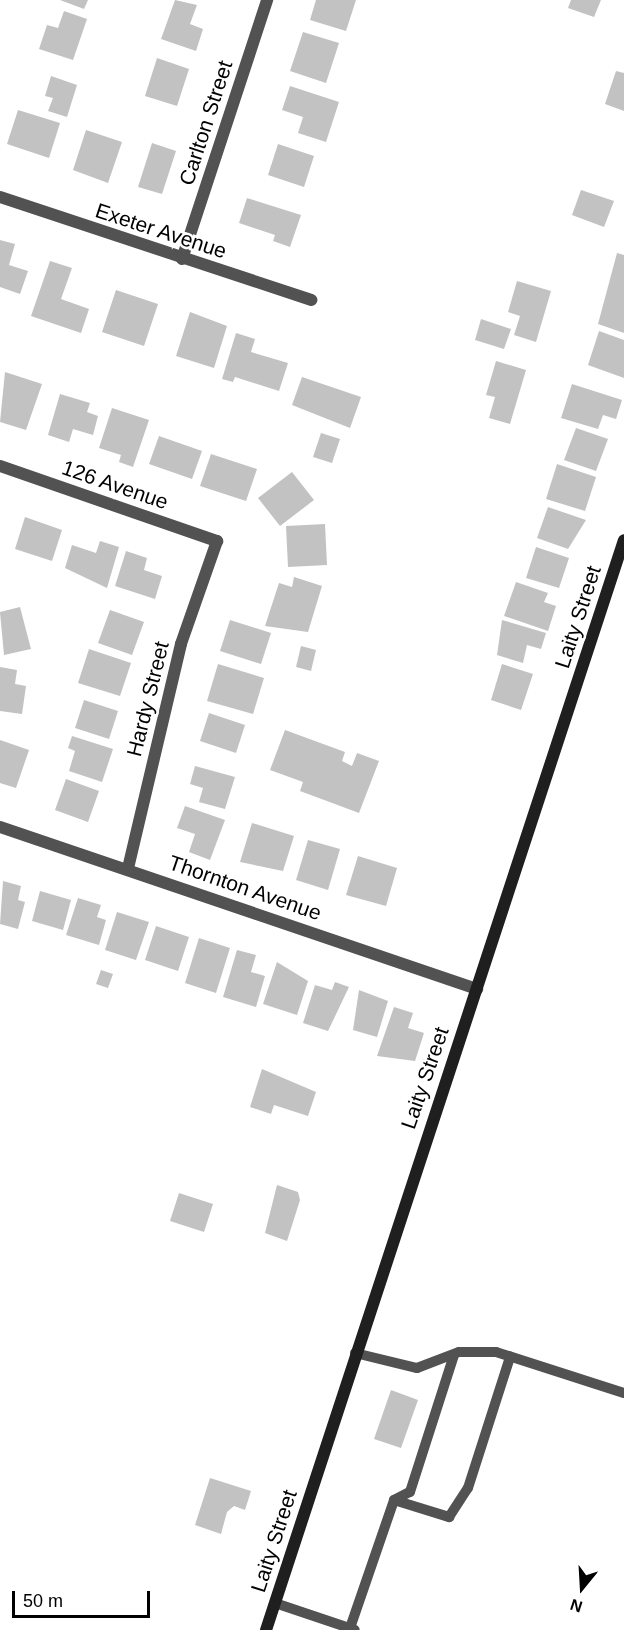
<!DOCTYPE html>
<html>
<head>
<meta charset="utf-8">
<style>
	body { margin:0 }
	#map { position:relative; width:624px; height:1630px; overflow:hidden; background:#fff; font-family:Arial,sans-serif }
	div>[style] { position:absolute }
	.building>* { inset:0; background:#c2c2c2 }
	.lane>* { height:10px; margin:-5px; padding:0 5px; transform-origin:5px; border-radius:5px; background:#525252 }
	.street>* { height:12px; margin:-6px; padding:0 6px; transform-origin:6px; border-radius:6px; background:#525252 }
	.secondary>* { height:12px; margin:-6px; padding:0 6px; transform-origin:6px; border-radius:6px; background:#1f1f1f }
	span { translate:-50% -50%; white-space:nowrap; text-align:center; line-height:1.15; -webkit-text-stroke:5px #fff; paint-order:stroke }
	.street-label { font-size:21px; color:#000 }
	.north { position:absolute; left:552px; top:1558px; width:60px; height:60px; -webkit-text-stroke:4px #fff; paint-order:stroke; rotate:198deg; font-size:16px; font-weight:700; line-height:24px; text-align:center; color:#000 }
	.north::after { content:''; display:block; margin:auto; width:21px; height:27px; background:#000; clip-path:polygon(50% 0,100% 100%,50% 72%,0 100%) }
	.scale { position:absolute; left:12px; top:1591px; width:138px; height:27px; box-sizing:border-box; border:3px solid #000; border-top:0; padding-left:8px; font-size:18px; line-height:21px; white-space:nowrap; color:#000; -webkit-text-stroke:4px #fff; paint-order:stroke }
</style>
</head>
<body>
<div id="map">
	<div class="building">
		<i style="clip-path:polygon(60px 0,88px 0,84px 9px)"></i>
		<i style="clip-path:polygon(175px 0,197px 5px,190px 24px,203px 29px,196px 51px,161px 39px)"></i>
		<i style="clip-path:polygon(316px 0,356px 0,346px 31px,310px 20px)"></i>
		<i style="clip-path:polygon(571px 0,601px 0,594px 17px,568px 8px)"></i>
		<i style="clip-path:polygon(64px 11px,87px 19px,73px 60px,39px 49px,47px 25px,58px 28px)"></i>
		<i style="clip-path:polygon(303px 32px,339px 43px,326px 83px,290px 71px)"></i>
		<i style="clip-path:polygon(157px 58px,189px 69px,177px 106px,145px 96px)"></i>
		<i style="clip-path:polygon(616px 71px,624px 73px,624px 111px,605px 104px)"></i>
		<i style="clip-path:polygon(51px 76px,77px 85px,67px 117px,48px 111px,53px 98px,45px 96px)"></i>
		<i style="clip-path:polygon(290px 86px,339px 102px,326px 142px,298px 133px,303px 117px,282px 110px)"></i>
		<i style="clip-path:polygon(18px 110px,60px 123px,49px 158px,7px 144px)"></i>
		<i style="clip-path:polygon(86px 130px,122px 142px,108px 183px,73px 170px)"></i>
		<i style="clip-path:polygon(152px 143px,176px 151px,162px 194px,138px 187px)"></i>
		<i style="clip-path:polygon(278px 144px,314px 156px,304px 187px,268px 175px)"></i>
		<i style="clip-path:polygon(581px 190px,614px 201px,604px 227px,572px 215px)"></i>
		<i style="clip-path:polygon(247px 198px,301px 215px,290px 247px,273px 241px,275px 235px,239px 223px)"></i>
		<i style="clip-path:polygon(0 240px,15px 244px,9px 265px,28px 271px,20px 294px,0 287px)"></i>
		<i style="clip-path:polygon(617px 253px,624px 255px,624px 333px,598px 324px)"></i>
		<i style="clip-path:polygon(50px 261px,72px 268px,61px 299px,89px 309px,81px 333px,31px 316px)"></i>
		<i style="clip-path:polygon(517px 281px,551px 291px,536px 342px,514px 335px,520px 316px,508px 312px)"></i>
		<i style="clip-path:polygon(116px 290px,158px 304px,144px 346px,102px 332px)"></i>
		<i style="clip-path:polygon(190px 312px,227px 326px,214px 368px,176px 356px)"></i>
		<i style="clip-path:polygon(481px 319px,511px 329px,504px 349px,475px 340px)"></i>
		<i style="clip-path:polygon(599px 331px,624px 340px,624px 378px,588px 365px)"></i>
		<i style="clip-path:polygon(236px 333px,255px 339px,251px 352px,288px 363px,279px 391px,235px 377px,233px 382px,222px 379px)"></i>
		<i style="clip-path:polygon(496px 361px,526px 370px,510px 424px,489px 418px,495px 397px,486px 395px)"></i>
		<i style="clip-path:polygon(5px 372px,42px 384px,26px 430px,0 422px)"></i>
		<i style="clip-path:polygon(302px 377px,361px 397px,350px 428px,292px 405px)"></i>
		<i style="clip-path:polygon(572px 384px,622px 400px,616px 419px,603px 415px,598px 429px,561px 418px)"></i>
		<i style="clip-path:polygon(60px 394px,90px 403px,87px 412px,98px 416px,93px 435px,73px 429px,69px 442px,48px 435px)"></i>
		<i style="clip-path:polygon(112px 408px,149px 420px,133px 467px,119px 462px,121px 455px,99px 448px)"></i>
		<i style="clip-path:polygon(576px 428px,608px 439px,596px 471px,564px 460px)"></i>
		<i style="clip-path:polygon(321px 433px,340px 439px,332px 463px,313px 457px)"></i>
		<i style="clip-path:polygon(159px 436px,202px 451px,192px 479px,149px 464px)"></i>
		<i style="clip-path:polygon(211px 454px,257px 469px,246px 501px,200px 486px)"></i>
		<i style="clip-path:polygon(557px 464px,596px 477px,585px 511px,546px 499px)"></i>
		<i style="clip-path:polygon(292px 472px,314px 500px,280px 526px,258px 498px)"></i>
		<i style="clip-path:polygon(548px 507px,586px 520px,568px 549px,537px 538px)"></i>
		<i style="clip-path:polygon(25px 517px,62px 530px,52px 561px,15px 549px)"></i>
		<i style="clip-path:polygon(325px 524px,327px 565px,288px 567px,286px 526px)"></i>
		<i style="clip-path:polygon(100px 541px,119px 547px,107px 588px,65px 568px,72px 545px,96px 553px)"></i>
		<i style="clip-path:polygon(536px 547px,569px 558px,559px 588px,526px 578px)"></i>
		<i style="clip-path:polygon(126px 551px,147px 558px,144px 570px,162px 576px,155px 599px,115px 586px)"></i>
		<i style="clip-path:polygon(294px 577px,322px 586px,308px 632px,265px 626px,279px 583px,292px 587px)"></i>
		<i style="clip-path:polygon(516px 582px,548px 593px,544px 602px,556px 606px,548px 631px,504px 616px)"></i>
		<i style="clip-path:polygon(20px 607px,31px 649px,4px 655px,0 612px)"></i>
		<i style="clip-path:polygon(110px 610px,144px 622px,132px 655px,98px 643px)"></i>
		<i style="clip-path:polygon(230px 620px,271px 633px,261px 664px,220px 651px)"></i>
		<i style="clip-path:polygon(502px 620px,546px 633px,541px 649px,527px 645px,523px 663px,497px 655px)"></i>
		<i style="clip-path:polygon(301px 646px,316px 650px,311px 671px,296px 667px)"></i>
		<i style="clip-path:polygon(89px 649px,131px 663px,120px 696px,78px 683px)"></i>
		<i style="clip-path:polygon(218px 664px,264px 678px,253px 714px,207px 701px)"></i>
		<i style="clip-path:polygon(502px 664px,533px 674px,521px 710px,491px 700px)"></i>
		<i style="clip-path:polygon(0 667px,17px 670px,15px 684px,26px 686px,22px 714px,0 711px)"></i>
		<i style="clip-path:polygon(84px 700px,118px 711px,109px 739px,75px 728px)"></i>
		<i style="clip-path:polygon(209px 713px,245px 725px,236px 753px,200px 741px)"></i>
		<i style="clip-path:polygon(285px 730px,345px 752px,342px 761px,352px 766px,357px 753px,379px 761px,359px 813px,300px 791px,303px 782px,270px 770px)"></i>
		<i style="clip-path:polygon(72px 736px,113px 749px,102px 782px,69px 771px,75px 751px,68px 748px)"></i>
		<i style="clip-path:polygon(0 740px,29px 750px,16px 788px,0 783px)"></i>
		<i style="clip-path:polygon(195px 766px,235px 777px,225px 809px,199px 802px,203px 788px,190px 784px)"></i>
		<i style="clip-path:polygon(66px 779px,99px 791px,88px 822px,55px 810px)"></i>
		<i style="clip-path:polygon(185px 806px,225px 820px,210px 860px,189px 852px,195px 834px,177px 828px)"></i>
		<i style="clip-path:polygon(252px 823px,294px 836px,283px 871px,240px 862px)"></i>
		<i style="clip-path:polygon(308px 840px,340px 849px,328px 890px,296px 880px)"></i>
		<i style="clip-path:polygon(358px 856px,397px 868px,386px 906px,346px 895px)"></i>
		<i style="clip-path:polygon(3px 881px,21px 886px,18px 900px,25px 902px,18px 929px,0 924px)"></i>
		<i style="clip-path:polygon(40px 891px,71px 900px,63px 930px,32px 921px)"></i>
		<i style="clip-path:polygon(78px 898px,101px 905px,97px 917px,106px 920px,99px 945px,66px 935px)"></i>
		<i style="clip-path:polygon(117px 912px,149px 922px,136px 960px,105px 950px)"></i>
		<i style="clip-path:polygon(156px 926px,189px 937px,178px 971px,145px 960px)"></i>
		<i style="clip-path:polygon(199px 938px,230px 948px,216px 993px,185px 983px)"></i>
		<i style="clip-path:polygon(237px 950px,256px 955px,251px 972px,265px 976px,256px 1007px,223px 997px)"></i>
		<i style="clip-path:polygon(277px 962px,308px 981px,297px 1015px,263px 1004px)"></i>
		<i style="clip-path:polygon(101px 970px,113px 974px,108px 988px,96px 984px)"></i>
		<i style="clip-path:polygon(335px 982px,349px 987px,328px 1031px,303px 1023px,315px 985px,332px 990px)"></i>
		<i style="clip-path:polygon(359px 990px,388px 1001px,377px 1037px,353px 1030px)"></i>
		<i style="clip-path:polygon(394px 1007px,413px 1013px,408px 1028px,424px 1033px,415px 1061px,377px 1056px)"></i>
		<i style="clip-path:polygon(262px 1069px,316px 1092px,308px 1116px,274px 1105px,271px 1114px,250px 1107px)"></i>
		<i style="clip-path:polygon(277px 1185px,298px 1192px,300px 1200px,287px 1241px,265px 1233px)"></i>
		<i style="clip-path:polygon(179px 1193px,213px 1204px,204px 1232px,170px 1221px)"></i>
		<i style="clip-path:polygon(391px 1390px,418px 1400px,401px 1448px,374px 1439px)"></i>
		<i style="clip-path:polygon(210px 1478px,251px 1491px,245px 1510px,234px 1506px,227px 1512px,221px 1534px,195px 1525px)"></i>
	</div>
	<div class="lane">
		<i style="left:355px;top:1353px;width:64px;rotate:13.6deg"></i>
		<i style="left:417px;top:1368px;width:45px;rotate:-20.9deg"></i>
		<i style="left:459px;top:1352px;width:37px"></i>
		<i style="left:496px;top:1352px;width:134px;rotate:17.8deg"></i>
		<i style="left:394px;top:1500px;width:58px;rotate:17.2deg"></i>
		<i style="left:449px;top:1517px;width:35px;rotate:-57deg"></i>
		<i style="left:468px;top:1488px;width:138px;rotate:-72.2deg"></i>
		<i style="left:275px;top:1603px;width:84px;rotate:18.6deg"></i>
		<i style="left:350px;top:1628px;width:135px;rotate:-71deg"></i>
		<i style="left:394px;top:1500px;width:18px;rotate:-27deg"></i>
		<i style="left:410px;top:1492px;width:144px;rotate:-72.2deg"></i>
	</div>
	<div class="street">
		<i style="left:0;top:197px;width:328px;rotate:18.3deg"></i>
		<i style="left:182px;top:259px;width:273px;rotate:-71.8deg"></i>
		<i style="left:0;top:466px;width:230px;rotate:19.1deg"></i>
		<i style="left:217px;top:541px;width:109px;rotate:109.3deg"></i>
		<i style="left:181px;top:644px;width:230px;rotate:103.3deg"></i>
		<i style="left:0;top:827px;width:504px;rotate:18.76deg"></i>
	</div>
	<div class="secondary">
		<i style="left:266px;top:1630px;width:1147px;rotate:-71.82deg"></i>
	</div>
	<div class="street-label">
		<span style="left:206px;top:123px;rotate:-72deg">Carlton Street</span>
		<span style="left:161px;top:231px;rotate:18deg">Exeter Avenue</span>
		<span style="left:115px;top:485px;rotate:19deg">126 Avenue</span>
		<span style="left:578px;top:617px;rotate:-72deg">Laity Street</span>
		<span style="left:148px;top:699px;rotate:-76deg">Hardy Street</span>
		<span style="left:245px;top:888px;rotate:19deg">Thornton Avenue</span>
		<span style="left:425px;top:1078px;rotate:-71deg">Laity Street</span>
		<span style="left:274px;top:1541px;rotate:-72deg">Laity Street</span>
	</div>
	<div class="north">N</div>
	<div class="scale">50 m</div>
</div>
</body>
</html>
